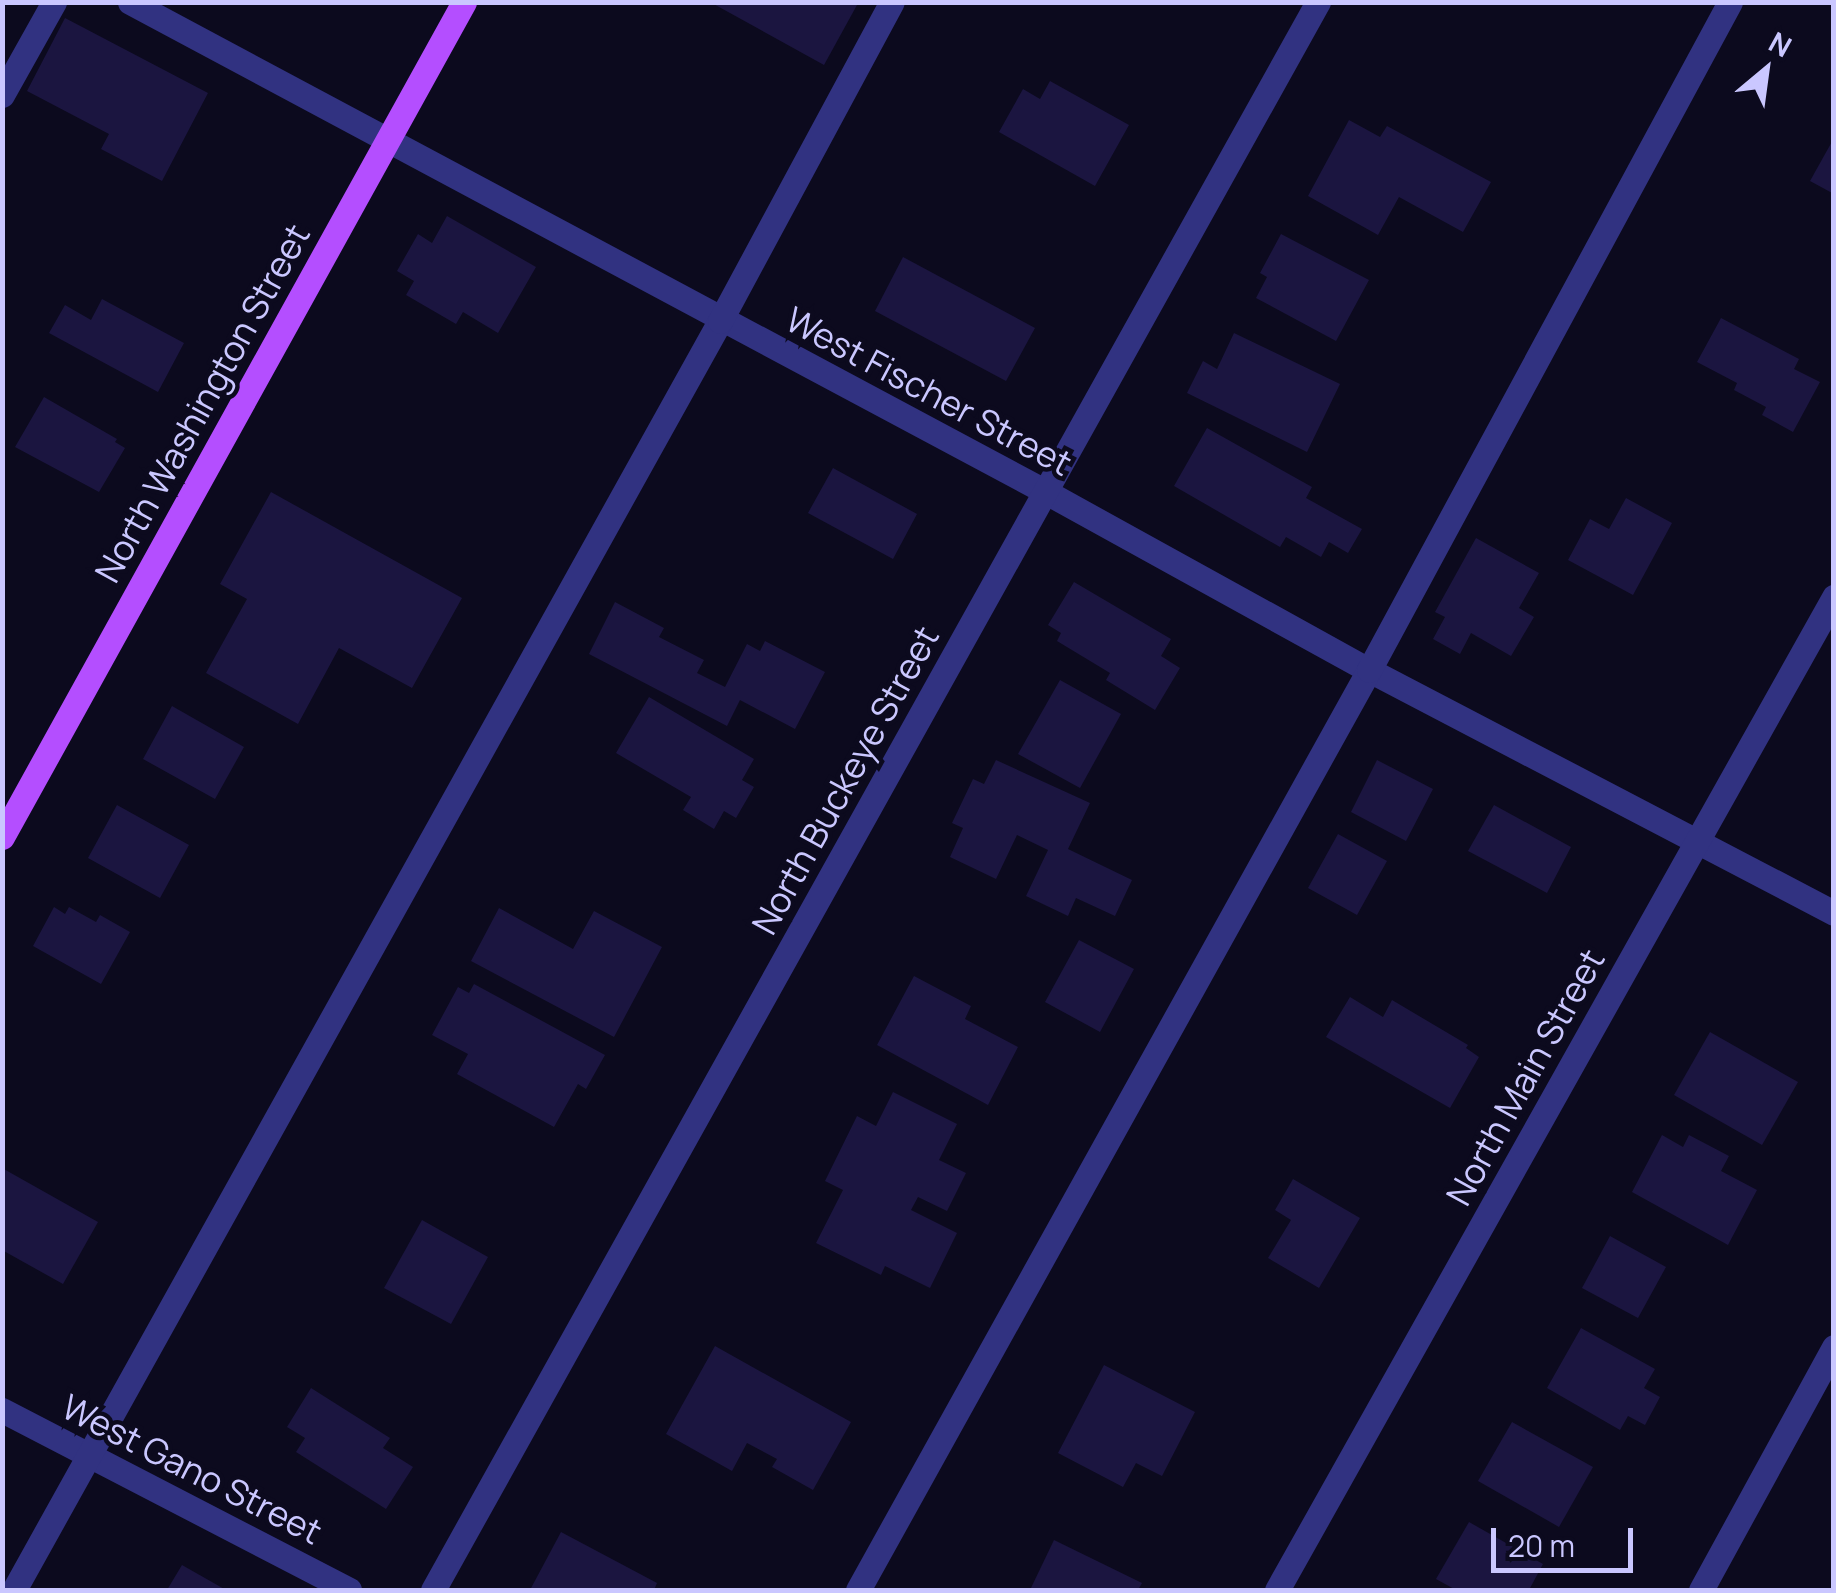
<!DOCTYPE html>
<html>
<head>
<meta charset="utf-8">
<style>
	body { margin:0 }
	#map { position:relative; width:1836px; height:1593px; overflow:hidden; background:#0c0a1e; font-family:Manrope,sans-serif }
	div>[style] { position:absolute }
	.building>* { inset:0; background:#1b1540 }
	.minor>* { height:25px; margin:-12.5px; padding:0 12.5px; transform-origin:12.5px; border-radius:12.5px; background:#313281 }
	.major>* { height:25px; margin:-12.5px; padding:0 12.5px; transform-origin:12.5px; border-radius:12.5px; background:#b44eff }
	span { translate:-50% -50%; white-space:nowrap; text-align:center; line-height:1.15; -webkit-text-stroke:9px #0c0a1e; paint-order:stroke }
	.street-label { font-size:35px; color:#cac7ff }
	.frame { position:absolute; inset:0; border:5px solid #cac7ff; pointer-events:none }
	.north { position:absolute; left:1716px; top:20px; width:100px; height:100px; -webkit-text-stroke:8px #0c0a1e; paint-order:stroke; rotate:29deg; font-size:28px; font-weight:700; line-height:40px; text-align:center; color:#cac7ff }
	.north::after { content:''; display:block; margin:auto; width:35px; height:45px; background:#cac7ff; clip-path:polygon(50% 0,100% 100%,50% 72%,0 100%) }
	.scale { position:absolute; left:1491px; top:1528px; width:142px; height:45px; box-sizing:border-box; border:5px solid #cac7ff; border-top:0; padding-left:12px; font-size:30px; line-height:35px; white-space:nowrap; color:#cac7ff; -webkit-text-stroke:8px #0c0a1e; paint-order:stroke }
</style>
</head>
<body>
<div id="map">
	<div class="building">
		<i style="clip-path:polygon(710px 2px,852px 2px,857px 5px,824px 65px)"></i>
		<i style="clip-path:polygon(65px 18px,208px 93px,162px 181px,101px 149px,109px 134px,27px 91px)"></i>
		<i style="clip-path:polygon(1050px 81px,1129px 125px,1095px 186px,999px 132px,1023px 89px,1040px 99px)"></i>
		<i style="clip-path:polygon(1349px 120px,1380px 137px,1387px 126px,1491px 182px,1463px 232px,1399px 197px,1378px 235px,1308px 196px)"></i>
		<i style="clip-path:polygon(1834px 138px,1834px 194px,1810px 181px)"></i>
		<i style="clip-path:polygon(447px 216px,536px 267px,498px 333px,463px 312px,456px 324px,406px 295px,414px 281px,397px 271px,418px 234px,432px 243px)"></i>
		<i style="clip-path:polygon(1281px 234px,1369px 280px,1336px 341px,1256px 298px,1267px 277px,1260px 273px)"></i>
		<i style="clip-path:polygon(903px 257px,1035px 328px,1006px 381px,875px 311px)"></i>
		<i style="clip-path:polygon(102px 299px,184px 343px,158px 392px,49px 333px,65px 305px,91px 320px)"></i>
		<i style="clip-path:polygon(1721px 318px,1799px 359px,1794px 369px,1820px 382px,1793px 432px,1762px 415px,1766px 407px,1734px 390px,1737px 383px,1697px 362px)"></i>
		<i style="clip-path:polygon(1234px 333px,1340px 384px,1307px 452px,1187px 393px,1203px 361px,1217px 369px)"></i>
		<i style="clip-path:polygon(44px 397px,117px 439px,115px 442px,125px 448px,99px 492px,15px 447px)"></i>
		<i style="clip-path:polygon(1207px 428px,1312px 487px,1306px 498px,1362px 529px,1348px 553px,1329px 542px,1321px 557px,1286px 537px,1280px 547px,1174px 486px)"></i>
		<i style="clip-path:polygon(833px 468px,917px 514px,893px 559px,808px 513px)"></i>
		<i style="clip-path:polygon(271px 492px,462px 598px,412px 688px,339px 648px,298px 724px,206px 673px,247px 599px,220px 584px)"></i>
		<i style="clip-path:polygon(1626px 498px,1672px 523px,1633px 595px,1568px 560px,1590px 519px,1609px 529px)"></i>
		<i style="clip-path:polygon(1476px 538px,1539px 573px,1519px 608px,1534px 617px,1511px 656px,1471px 633px,1460px 654px,1433px 639px,1445px 617px,1435px 612px)"></i>
		<i style="clip-path:polygon(1074px 582px,1171px 639px,1161px 656px,1180px 668px,1155px 710px,1106px 680px,1110px 673px,1057px 641px,1061px 633px,1048px 625px)"></i>
		<i style="clip-path:polygon(615px 602px,664px 628px,659px 637px,704px 660px,697px 673px,725px 687px,747px 644px,760px 651px,765px 641px,825px 672px,795px 729px,740px 700px,727px 726px,589px 654px)"></i>
		<i style="clip-path:polygon(1060px 680px,1121px 714px,1080px 788px,1018px 754px)"></i>
		<i style="clip-path:polygon(649px 697px,754px 759px,742px 780px,754px 787px,736px 818px,724px 811px,714px 829px,683px 810px,691px 797px,616px 753px)"></i>
		<i style="clip-path:polygon(172px 706px,244px 747px,215px 799px,143px 759px)"></i>
		<i style="clip-path:polygon(996px 760px,1090px 803px,1068px 849px,1132px 880px,1115px 916px,1076px 898px,1068px 916px,1026px 896px,1048px 850px,1017px 835px,996px 879px,950px 857px,963px 828px,952px 823px,973px 779px,984px 784px)"></i>
		<i style="clip-path:polygon(1377px 760px,1433px 789px,1406px 841px,1351px 812px)"></i>
		<i style="clip-path:polygon(117px 805px,189px 845px,160px 898px,88px 858px)"></i>
		<i style="clip-path:polygon(1494px 805px,1571px 847px,1547px 893px,1468px 851px)"></i>
		<i style="clip-path:polygon(1338px 834px,1387px 861px,1357px 915px,1308px 888px)"></i>
		<i style="clip-path:polygon(54px 907px,65px 914px,69px 907px,96px 922px,100px 915px,130px 932px,101px 984px,33px 946px)"></i>
		<i style="clip-path:polygon(499px 908px,573px 949px,594px 911px,662px 947px,614px 1037px,471px 961px)"></i>
		<i style="clip-path:polygon(1079px 940px,1134px 969px,1100px 1032px,1045px 1002px)"></i>
		<i style="clip-path:polygon(914px 976px,971px 1006px,965px 1019px,1018px 1047px,988px 1105px,877px 1045px)"></i>
		<i style="clip-path:polygon(474px 984px,605px 1055px,586px 1089px,578px 1084px,554px 1127px,457px 1074px,468px 1054px,432px 1035px,458px 987px,469px 993px)"></i>
		<i style="clip-path:polygon(1350px 997px,1383px 1017px,1392px 1000px,1468px 1045px,1466px 1048px,1479px 1057px,1450px 1108px,1326px 1037px)"></i>
		<i style="clip-path:polygon(1710px 1032px,1798px 1082px,1762px 1145px,1674px 1095px)"></i>
		<i style="clip-path:polygon(893px 1092px,957px 1124px,939px 1160px,966px 1173px,947px 1211px,918px 1197px,911px 1210px,957px 1233px,930px 1288px,885px 1266px,881px 1275px,816px 1243px,843px 1190px,825px 1181px,857px 1116px,876px 1126px)"></i>
		<i style="clip-path:polygon(1662px 1135px,1683px 1147px,1689px 1135px,1729px 1156px,1721px 1171px,1757px 1190px,1728px 1245px,1632px 1192px)"></i>
		<i style="clip-path:polygon(2px 1168px,98px 1222px,63px 1284px,2px 1250px)"></i>
		<i style="clip-path:polygon(1293px 1179px,1360px 1218px,1319px 1288px,1268px 1258px,1291px 1220px,1275px 1210px)"></i>
		<i style="clip-path:polygon(422px 1220px,488px 1257px,451px 1324px,384px 1288px)"></i>
		<i style="clip-path:polygon(1610px 1236px,1666px 1267px,1638px 1318px,1582px 1288px)"></i>
		<i style="clip-path:polygon(1581px 1328px,1655px 1369px,1644px 1388px,1660px 1397px,1645px 1425px,1628px 1416px,1620px 1430px,1547px 1388px)"></i>
		<i style="clip-path:polygon(715px 1346px,851px 1422px,813px 1490px,772px 1467px,777px 1459px,747px 1443px,732px 1471px,666px 1434px)"></i>
		<i style="clip-path:polygon(1104px 1365px,1195px 1412px,1162px 1476px,1136px 1463px,1123px 1487px,1058px 1453px)"></i>
		<i style="clip-path:polygon(311px 1388px,390px 1438px,383px 1448px,413px 1467px,386px 1509px,296px 1452px,305px 1438px,287px 1427px)"></i>
		<i style="clip-path:polygon(1512px 1422px,1593px 1467px,1559px 1527px,1478px 1481px)"></i>
		<i style="clip-path:polygon(1469px 1522px,1543px 1564px,1529px 1590px,1456px 1590px,1436px 1579px)"></i>
		<i style="clip-path:polygon(561px 1532px,657px 1583px,654px 1590px,530px 1590px)"></i>
		<i style="clip-path:polygon(1054px 1540px,1142px 1583px,1138px 1590px,1030px 1590px)"></i>
		<i style="clip-path:polygon(182px 1565px,226px 1590px,167px 1590px)"></i>
	</div>
	<div class="minor">
		<i style="left:130px;top:2px;width:1039px;rotate:28.14deg"></i>
		<i style="left:1046px;top:492px;width:369px;rotate:28.9deg"></i>
		<i style="left:1369px;top:670px;width:525px;rotate:27.59deg"></i>
		<i style="left:2px;top:95px;width:107px;rotate:-60.8deg"></i>
		<i style="left:2px;top:1410px;width:391px;rotate:27.4deg"></i>
		<i style="left:14px;top:1590px;width:1452px;rotate:-60.91deg"></i>
		<i style="left:720px;top:321px;width:362px;rotate:-61.7deg"></i>
		<i style="left:433px;top:1590px;width:1818px;rotate:-60.87deg"></i>
		<i style="left:858px;top:1590px;width:1052px;rotate:-60.95deg"></i>
		<i style="left:1369px;top:670px;width:759px;rotate:-61.61deg"></i>
		<i style="left:1277px;top:1590px;width:1139px;rotate:-60.71deg"></i>
		<i style="left:1701px;top:1590px;width:277px;rotate:-61.3deg"></i>
	</div>
	<div class="major">
		<i style="left:2px;top:837px;width:954px;rotate:-61.04deg"></i>
	</div>
	<div class="street-label">
		<span style="left:929px;top:391px;rotate:28deg">West Fischer Street</span>
		<span style="left:202px;top:403px;rotate:-61deg">North Washington Street</span>
		<span style="left:845px;top:780px;rotate:-61deg">North Buckeye Street</span>
		<span style="left:1525px;top:1077px;rotate:-61deg">North Main Street</span>
		<span style="left:192px;top:1469px;rotate:27deg">West Gano Street</span>
	</div>
	<div class="frame"></div>
	<div class="north">N</div>
	<div class="scale">20 m</div>
</div>
</body>
</html>
